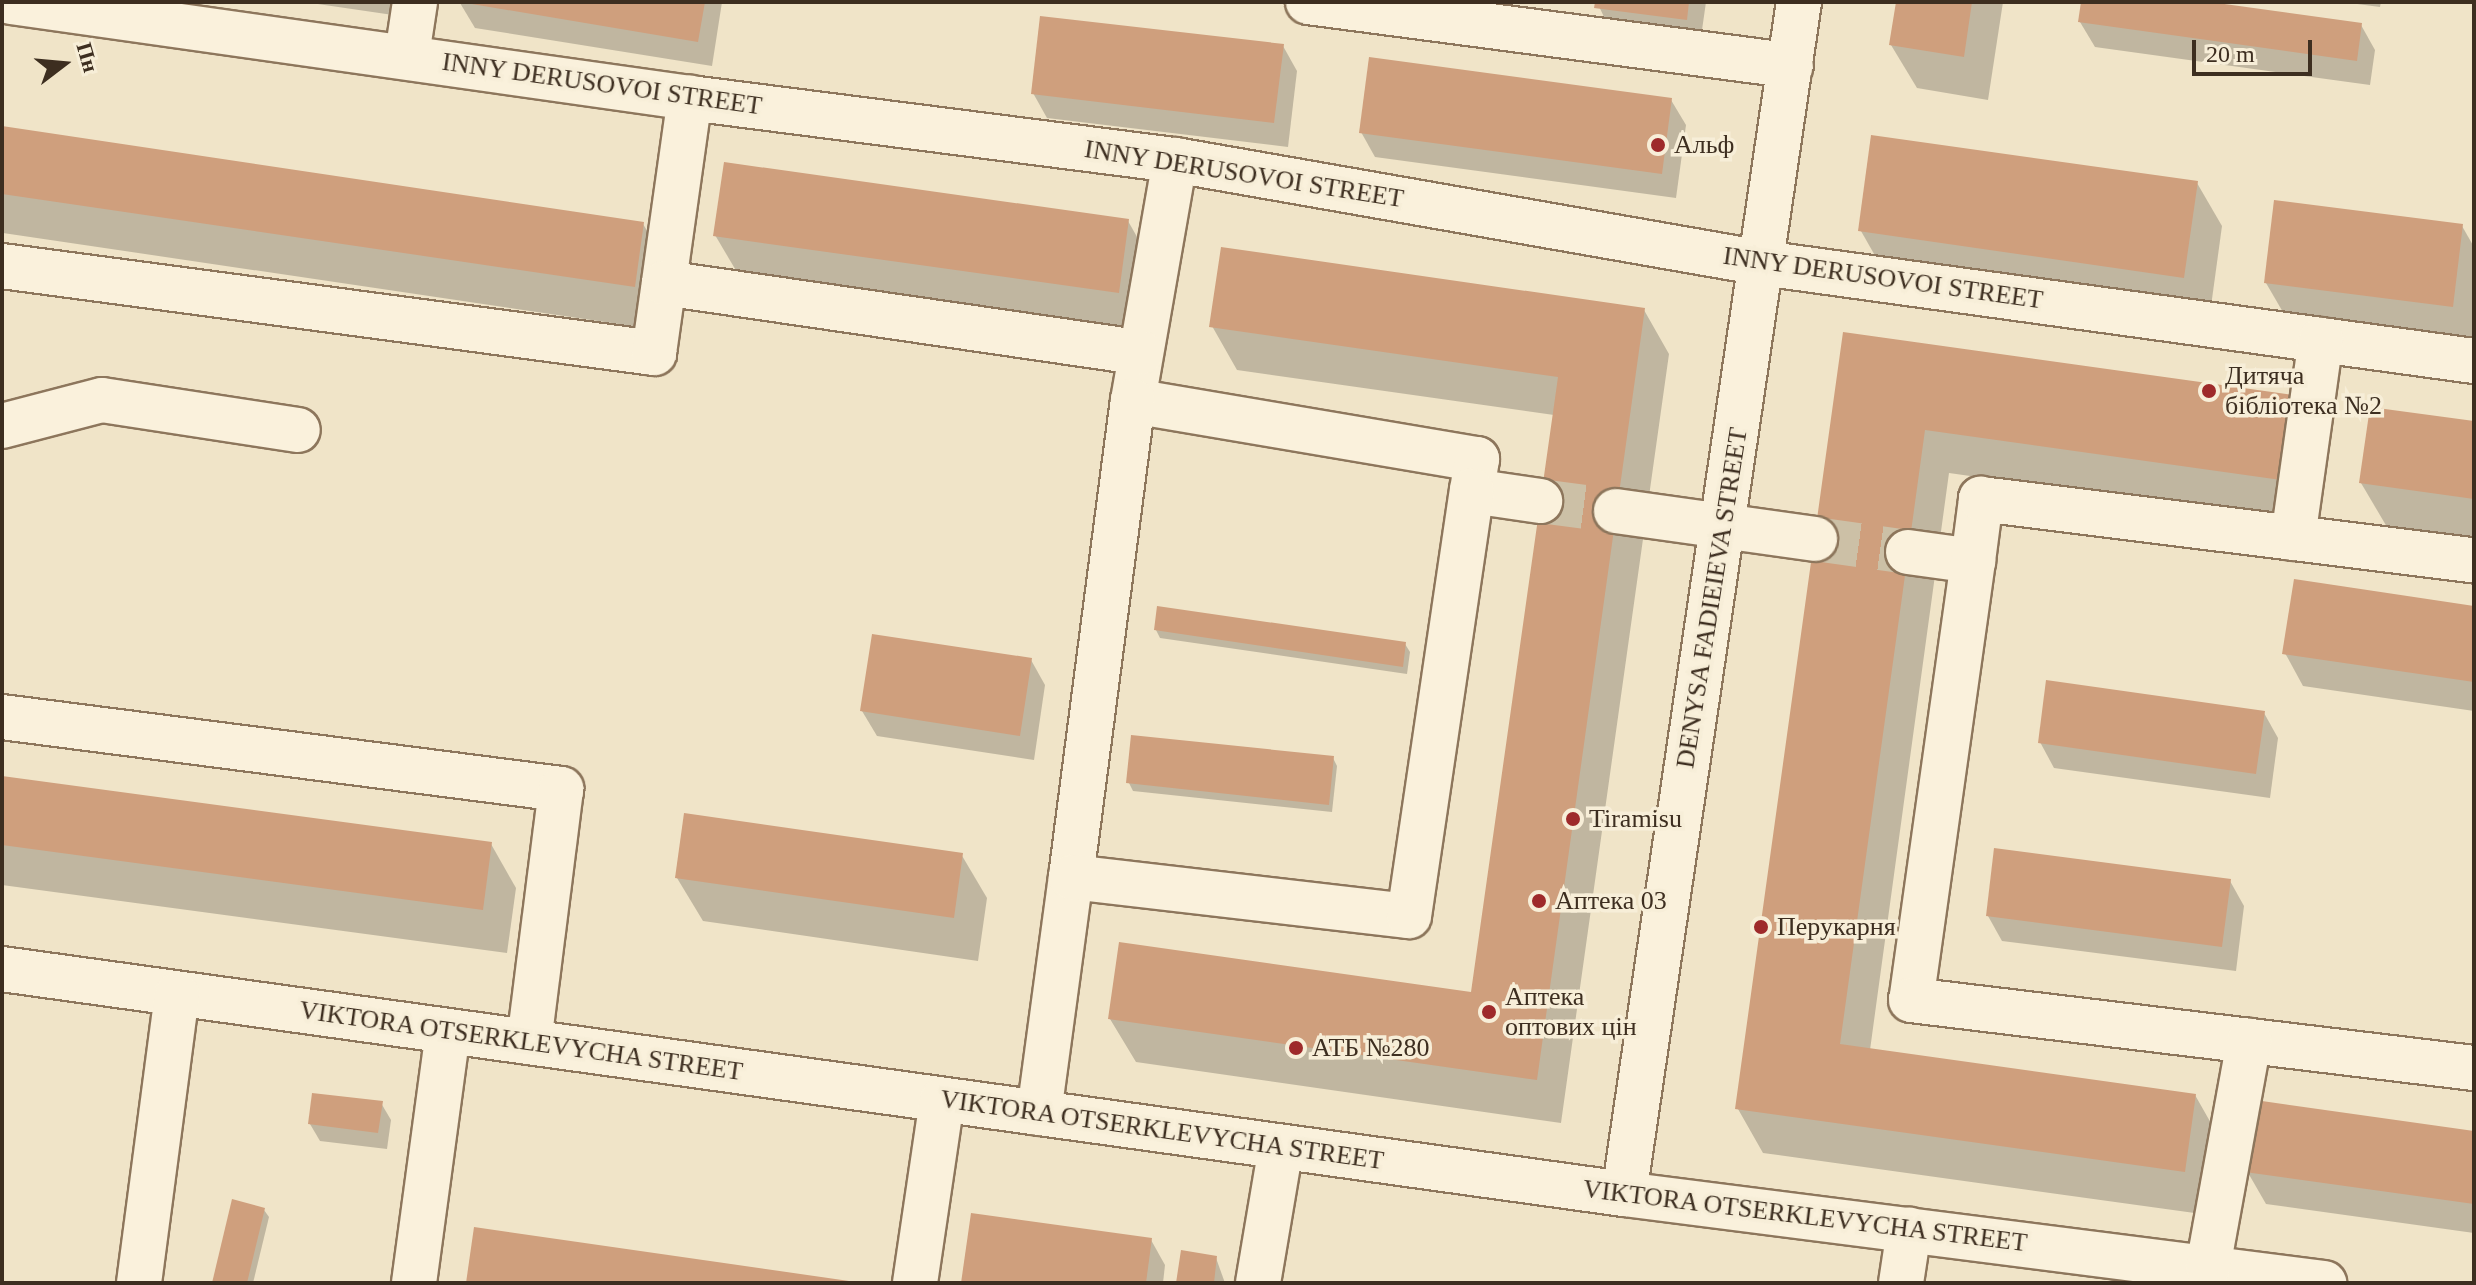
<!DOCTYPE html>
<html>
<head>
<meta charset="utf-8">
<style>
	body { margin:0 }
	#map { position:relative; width:2476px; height:1285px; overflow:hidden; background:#f0e4c8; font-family:Georgia,serif }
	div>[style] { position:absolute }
	.shadow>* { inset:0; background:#0003 }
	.building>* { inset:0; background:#cf9f7d }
	.minor-tunnel>* { height:44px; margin-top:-22px; transform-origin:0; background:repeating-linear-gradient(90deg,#ccc0a6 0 44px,transparent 0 66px) }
	.roads { filter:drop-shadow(2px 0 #8d765c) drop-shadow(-2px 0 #8d765c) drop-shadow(0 2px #8d765c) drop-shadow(0 -2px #8d765c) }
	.minor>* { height:44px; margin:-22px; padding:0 22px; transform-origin:22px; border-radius:22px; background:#faf1dc }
	.dots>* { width:22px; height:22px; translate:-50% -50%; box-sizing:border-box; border:4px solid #f7eed8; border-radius:50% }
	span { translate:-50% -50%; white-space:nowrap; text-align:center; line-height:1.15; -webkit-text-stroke:7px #f7eed8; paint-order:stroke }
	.street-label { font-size:26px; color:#3d2e20 }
	.poi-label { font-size:26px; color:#3d2e20 }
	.left { translate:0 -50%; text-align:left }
	.frame { position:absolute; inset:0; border:4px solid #3d2e20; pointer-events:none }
	.north { position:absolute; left:24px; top:24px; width:80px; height:80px; -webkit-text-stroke:6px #f7eed8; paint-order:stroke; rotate:74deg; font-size:22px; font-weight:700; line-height:32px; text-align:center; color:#3d2e20 }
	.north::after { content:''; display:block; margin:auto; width:28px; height:36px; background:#3d2e20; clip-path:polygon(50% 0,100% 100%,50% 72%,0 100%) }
	.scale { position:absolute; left:2192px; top:40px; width:120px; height:36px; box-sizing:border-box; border:4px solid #3d2e20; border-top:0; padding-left:10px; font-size:24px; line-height:28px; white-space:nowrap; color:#3d2e20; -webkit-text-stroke:6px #f7eed8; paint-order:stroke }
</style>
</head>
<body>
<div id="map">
	<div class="shadow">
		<i style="clip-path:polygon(304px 2px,395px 2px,393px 15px)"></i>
		<i style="clip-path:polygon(722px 2px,712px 66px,475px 28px,460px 3px)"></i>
		<i style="clip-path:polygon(1597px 2px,1706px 2px,1700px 44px,1611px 32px)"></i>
		<i style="clip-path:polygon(1898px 2px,2003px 2px,1988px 100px,1917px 88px,1891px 45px)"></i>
		<i style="clip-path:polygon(2083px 2px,2195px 2px,2361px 25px,2375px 50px,2370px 85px,2095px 47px,2080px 22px)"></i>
		<i style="clip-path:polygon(2342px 2px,2381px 2px,2380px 7px)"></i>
		<i style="clip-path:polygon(1283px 46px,1297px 71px,1288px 147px,1047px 118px,1033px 93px)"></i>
		<i style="clip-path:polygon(1671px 100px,1686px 125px,1676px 198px,1375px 157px,1361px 132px)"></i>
		<i style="clip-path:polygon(2px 128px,643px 224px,669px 267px,659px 330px,3px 233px)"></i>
		<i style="clip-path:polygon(2197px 183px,2222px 226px,2209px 321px,1886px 275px,1861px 231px)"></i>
		<i style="clip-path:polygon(1128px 221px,1153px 265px,1143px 336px,741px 279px,715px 235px)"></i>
		<i style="clip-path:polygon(2462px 226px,2474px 247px,2474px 349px,2291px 326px,2266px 283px)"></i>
		<i style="clip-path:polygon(1644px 310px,1669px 354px,1561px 1123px,1136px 1062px,1110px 1019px,1473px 994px,1554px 415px,1237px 370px,1212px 326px)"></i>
		<i style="clip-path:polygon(1845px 334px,2317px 441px,2305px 523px,1949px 473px,1870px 1050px,2195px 1095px,2220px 1139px,2209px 1215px,1763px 1153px,1738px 1109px)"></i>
		<i style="clip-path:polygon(2474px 423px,2474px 539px,2387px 527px,2361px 483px)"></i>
		<i style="clip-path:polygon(2474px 608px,2474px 711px,2303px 686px,2285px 653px)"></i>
		<i style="clip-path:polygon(1156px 630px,1405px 644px,1410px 652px,1407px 674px,1160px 638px)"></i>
		<i style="clip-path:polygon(1031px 660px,1045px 685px,1034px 760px,877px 736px,862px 711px)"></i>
		<i style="clip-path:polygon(2264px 713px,2278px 738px,2270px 798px,2054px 768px,2040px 742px)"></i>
		<i style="clip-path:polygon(1333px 758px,1337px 766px,1332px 812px,1133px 791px,1129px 783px)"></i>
		<i style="clip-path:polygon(2px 778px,491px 844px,516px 888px,507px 953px,2px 885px)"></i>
		<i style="clip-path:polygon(961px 854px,987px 898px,978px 961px,703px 921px,677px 878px)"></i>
		<i style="clip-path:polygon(2230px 881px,2244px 906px,2236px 971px,2002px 941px,1988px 916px)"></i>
		<i style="clip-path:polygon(381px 1103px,391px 1120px,387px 1149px,320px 1141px,310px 1124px)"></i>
		<i style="clip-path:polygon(2474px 1133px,2474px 1233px,2266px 1204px,2247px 1171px)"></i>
		<i style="clip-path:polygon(264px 1210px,269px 1217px,253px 1283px,214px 1283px)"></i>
		<i style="clip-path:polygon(1151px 1240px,1165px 1265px,1163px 1283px,963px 1283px)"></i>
		<i style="clip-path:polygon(1216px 1258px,1225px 1283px,1178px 1283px)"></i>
	</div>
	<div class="building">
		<i style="clip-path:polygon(460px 2px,705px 2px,698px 42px)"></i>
		<i style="clip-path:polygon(1595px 2px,1689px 2px,1687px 20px,1594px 8px)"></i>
		<i style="clip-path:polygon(1896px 2px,1972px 2px,1964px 57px,1889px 45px)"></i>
		<i style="clip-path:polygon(2081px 2px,2210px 2px,2362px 23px,2357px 61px,2078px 22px)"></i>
		<i style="clip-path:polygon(1040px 16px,1284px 44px,1274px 123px,1031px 94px)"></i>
		<i style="clip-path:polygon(1369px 57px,1672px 98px,1662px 174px,1359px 133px)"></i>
		<i style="clip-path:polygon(2px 126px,644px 222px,635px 287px,2px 194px)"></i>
		<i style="clip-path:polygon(1871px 135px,2198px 181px,2184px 278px,1858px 231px)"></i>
		<i style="clip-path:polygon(724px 162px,1129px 219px,1119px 293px,713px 236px)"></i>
		<i style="clip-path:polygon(2274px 200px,2463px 224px,2453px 307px,2264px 283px)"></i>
		<i style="clip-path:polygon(1221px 247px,1645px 308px,1537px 1080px,1108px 1019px,1119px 942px,1471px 992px,1558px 377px,1209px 327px)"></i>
		<i style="clip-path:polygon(1843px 332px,2293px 395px,2281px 480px,1925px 430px,1903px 590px,1840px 1044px,2196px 1094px,2185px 1172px,1735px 1109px)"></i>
		<i style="clip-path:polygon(2370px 407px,2474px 421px,2474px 499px,2359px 483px)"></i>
		<i style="clip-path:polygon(2294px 579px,2474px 606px,2474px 682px,2282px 654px)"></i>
		<i style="clip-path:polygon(1157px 606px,1406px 642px,1403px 667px,1154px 630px)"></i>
		<i style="clip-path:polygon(872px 634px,1032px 658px,1020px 736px,860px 711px)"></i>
		<i style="clip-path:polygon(2046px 680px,2265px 711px,2256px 774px,2038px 743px)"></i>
		<i style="clip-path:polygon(1131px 735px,1334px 756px,1329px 805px,1126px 783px)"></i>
		<i style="clip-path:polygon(2px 776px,492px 842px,483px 910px,2px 845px)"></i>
		<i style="clip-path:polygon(684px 813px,963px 853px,954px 918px,675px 878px)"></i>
		<i style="clip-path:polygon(1994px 848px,2231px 879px,2222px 947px,1986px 916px)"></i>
		<i style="clip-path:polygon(312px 1093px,383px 1101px,378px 1133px,308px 1124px)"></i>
		<i style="clip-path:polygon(2255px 1100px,2474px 1131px,2474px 1204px,2245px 1172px)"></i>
		<i style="clip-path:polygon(232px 1199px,265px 1208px,247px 1283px,212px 1283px)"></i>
		<i style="clip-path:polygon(971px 1213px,1152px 1238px,1146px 1283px,961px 1283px)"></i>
		<i style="clip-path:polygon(474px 1227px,849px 1281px,849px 1283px,466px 1283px)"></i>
		<i style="clip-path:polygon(1181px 1250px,1217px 1256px,1214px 1283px,1176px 1283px)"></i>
	</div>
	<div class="minor-tunnel">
		<i style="left:1540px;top:501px;width:77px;rotate:7.5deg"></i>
		<i style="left:1815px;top:539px;width:94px;rotate:8deg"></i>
	</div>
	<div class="roads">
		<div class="minor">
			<i style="left:11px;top:2px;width:686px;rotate:8.05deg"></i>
			<i style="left:690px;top:98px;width:489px;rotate:7.3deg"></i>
			<i style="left:1175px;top:160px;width:596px;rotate:9.95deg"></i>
			<i style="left:1762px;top:263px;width:719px;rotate:7.84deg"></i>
			<i style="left:1308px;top:2px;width:487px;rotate:7.5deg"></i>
			<i style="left:407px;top:55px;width:54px;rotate:-81.4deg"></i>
			<i style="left:1175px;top:160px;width:245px;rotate:99.9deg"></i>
			<i style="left:1133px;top:401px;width:349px;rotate:9.6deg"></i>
			<i style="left:1477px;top:459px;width:32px;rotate:99deg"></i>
			<i style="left:1472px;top:491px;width:69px;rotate:8.4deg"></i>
			<i style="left:2px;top:266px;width:658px;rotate:7.6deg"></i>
			<i style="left:654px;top:353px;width:258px;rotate:-82deg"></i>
			<i style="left:664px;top:283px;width:482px;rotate:8.3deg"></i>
			<i style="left:2px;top:426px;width:103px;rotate:-14.6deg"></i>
			<i style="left:102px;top:400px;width:198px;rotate:8.7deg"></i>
			<i style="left:1616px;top:511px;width:201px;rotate:8deg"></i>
			<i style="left:2293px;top:538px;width:200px;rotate:-82deg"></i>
			<i style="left:1908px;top:552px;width:66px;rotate:7.9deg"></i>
			<i style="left:1973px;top:561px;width:443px;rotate:98deg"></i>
			<i style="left:1911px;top:1000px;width:567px;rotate:6.89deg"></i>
			<i style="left:1973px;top:561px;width:63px;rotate:-82.6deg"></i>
			<i style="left:1981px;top:499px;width:497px;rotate:7.1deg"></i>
			<i style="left:2px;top:717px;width:564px;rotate:7.34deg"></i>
			<i style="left:561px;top:789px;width:255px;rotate:97.2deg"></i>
			<i style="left:1071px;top:877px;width:480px;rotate:-82.6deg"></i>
			<i style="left:2px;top:969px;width:1638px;rotate:7.9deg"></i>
			<i style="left:1624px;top:1194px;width:706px;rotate:7.25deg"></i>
			<i style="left:1039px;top:1113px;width:238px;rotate:-82.3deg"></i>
			<i style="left:1071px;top:877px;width:340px;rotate:6.6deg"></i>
			<i style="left:1409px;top:916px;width:430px;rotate:-81.6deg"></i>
			<i style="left:1624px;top:1194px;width:1205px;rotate:-81.65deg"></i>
			<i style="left:2208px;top:1267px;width:230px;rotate:-79.7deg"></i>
			<i style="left:139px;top:1283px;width:291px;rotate:-82.5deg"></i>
			<i style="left:414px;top:1283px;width:254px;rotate:-82.3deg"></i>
			<i style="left:915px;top:1283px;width:185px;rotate:-81.6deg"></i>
			<i style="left:1258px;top:1283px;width:138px;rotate:-80.4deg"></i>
			<i style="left:1901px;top:1283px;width:54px;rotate:-81.4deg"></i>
		</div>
	</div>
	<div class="dots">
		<i style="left:1658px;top:145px;background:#9e2a2b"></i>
		<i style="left:2209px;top:391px;background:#9e2a2b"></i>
		<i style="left:1573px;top:819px;background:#9e2a2b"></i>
		<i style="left:1539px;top:901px;background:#9e2a2b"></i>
		<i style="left:1761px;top:927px;background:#9e2a2b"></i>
		<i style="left:1489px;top:1012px;background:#9e2a2b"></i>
		<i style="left:1296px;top:1048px;background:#9e2a2b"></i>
	</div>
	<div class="street-label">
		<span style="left:602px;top:84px;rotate:8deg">INNY DERUSOVOI STREET</span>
		<span style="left:1244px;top:174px;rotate:9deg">INNY DERUSOVOI STREET</span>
		<span style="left:1883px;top:278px;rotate:8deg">INNY DERUSOVOI STREET</span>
		<span style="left:1712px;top:598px;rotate:-81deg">DENYSA FADIEIEVA STREET</span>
		<span style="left:521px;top:1041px;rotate:8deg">VIKTORA OTSERKLEVYCHA STREET</span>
		<span style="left:1162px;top:1130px;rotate:8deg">VIKTORA OTSERKLEVYCHA STREET</span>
		<span style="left:1805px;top:1216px;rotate:7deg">VIKTORA OTSERKLEVYCHA STREET</span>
	</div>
	<div class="poi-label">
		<span class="left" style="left:1674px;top:145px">Альф</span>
		<span class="left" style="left:2225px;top:391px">Дитяча<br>бібліотека №2</span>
		<span class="left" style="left:1589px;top:819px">Tiramisu</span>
		<span class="left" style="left:1555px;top:901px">Аптека 03</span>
		<span class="left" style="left:1777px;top:927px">Перукарня</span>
		<span class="left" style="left:1505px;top:1012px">Аптека<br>оптових цін</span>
		<span class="left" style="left:1312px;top:1048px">АТБ №280</span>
	</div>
	<div class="frame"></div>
	<div class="north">Пн</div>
	<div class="scale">20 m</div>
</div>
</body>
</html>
